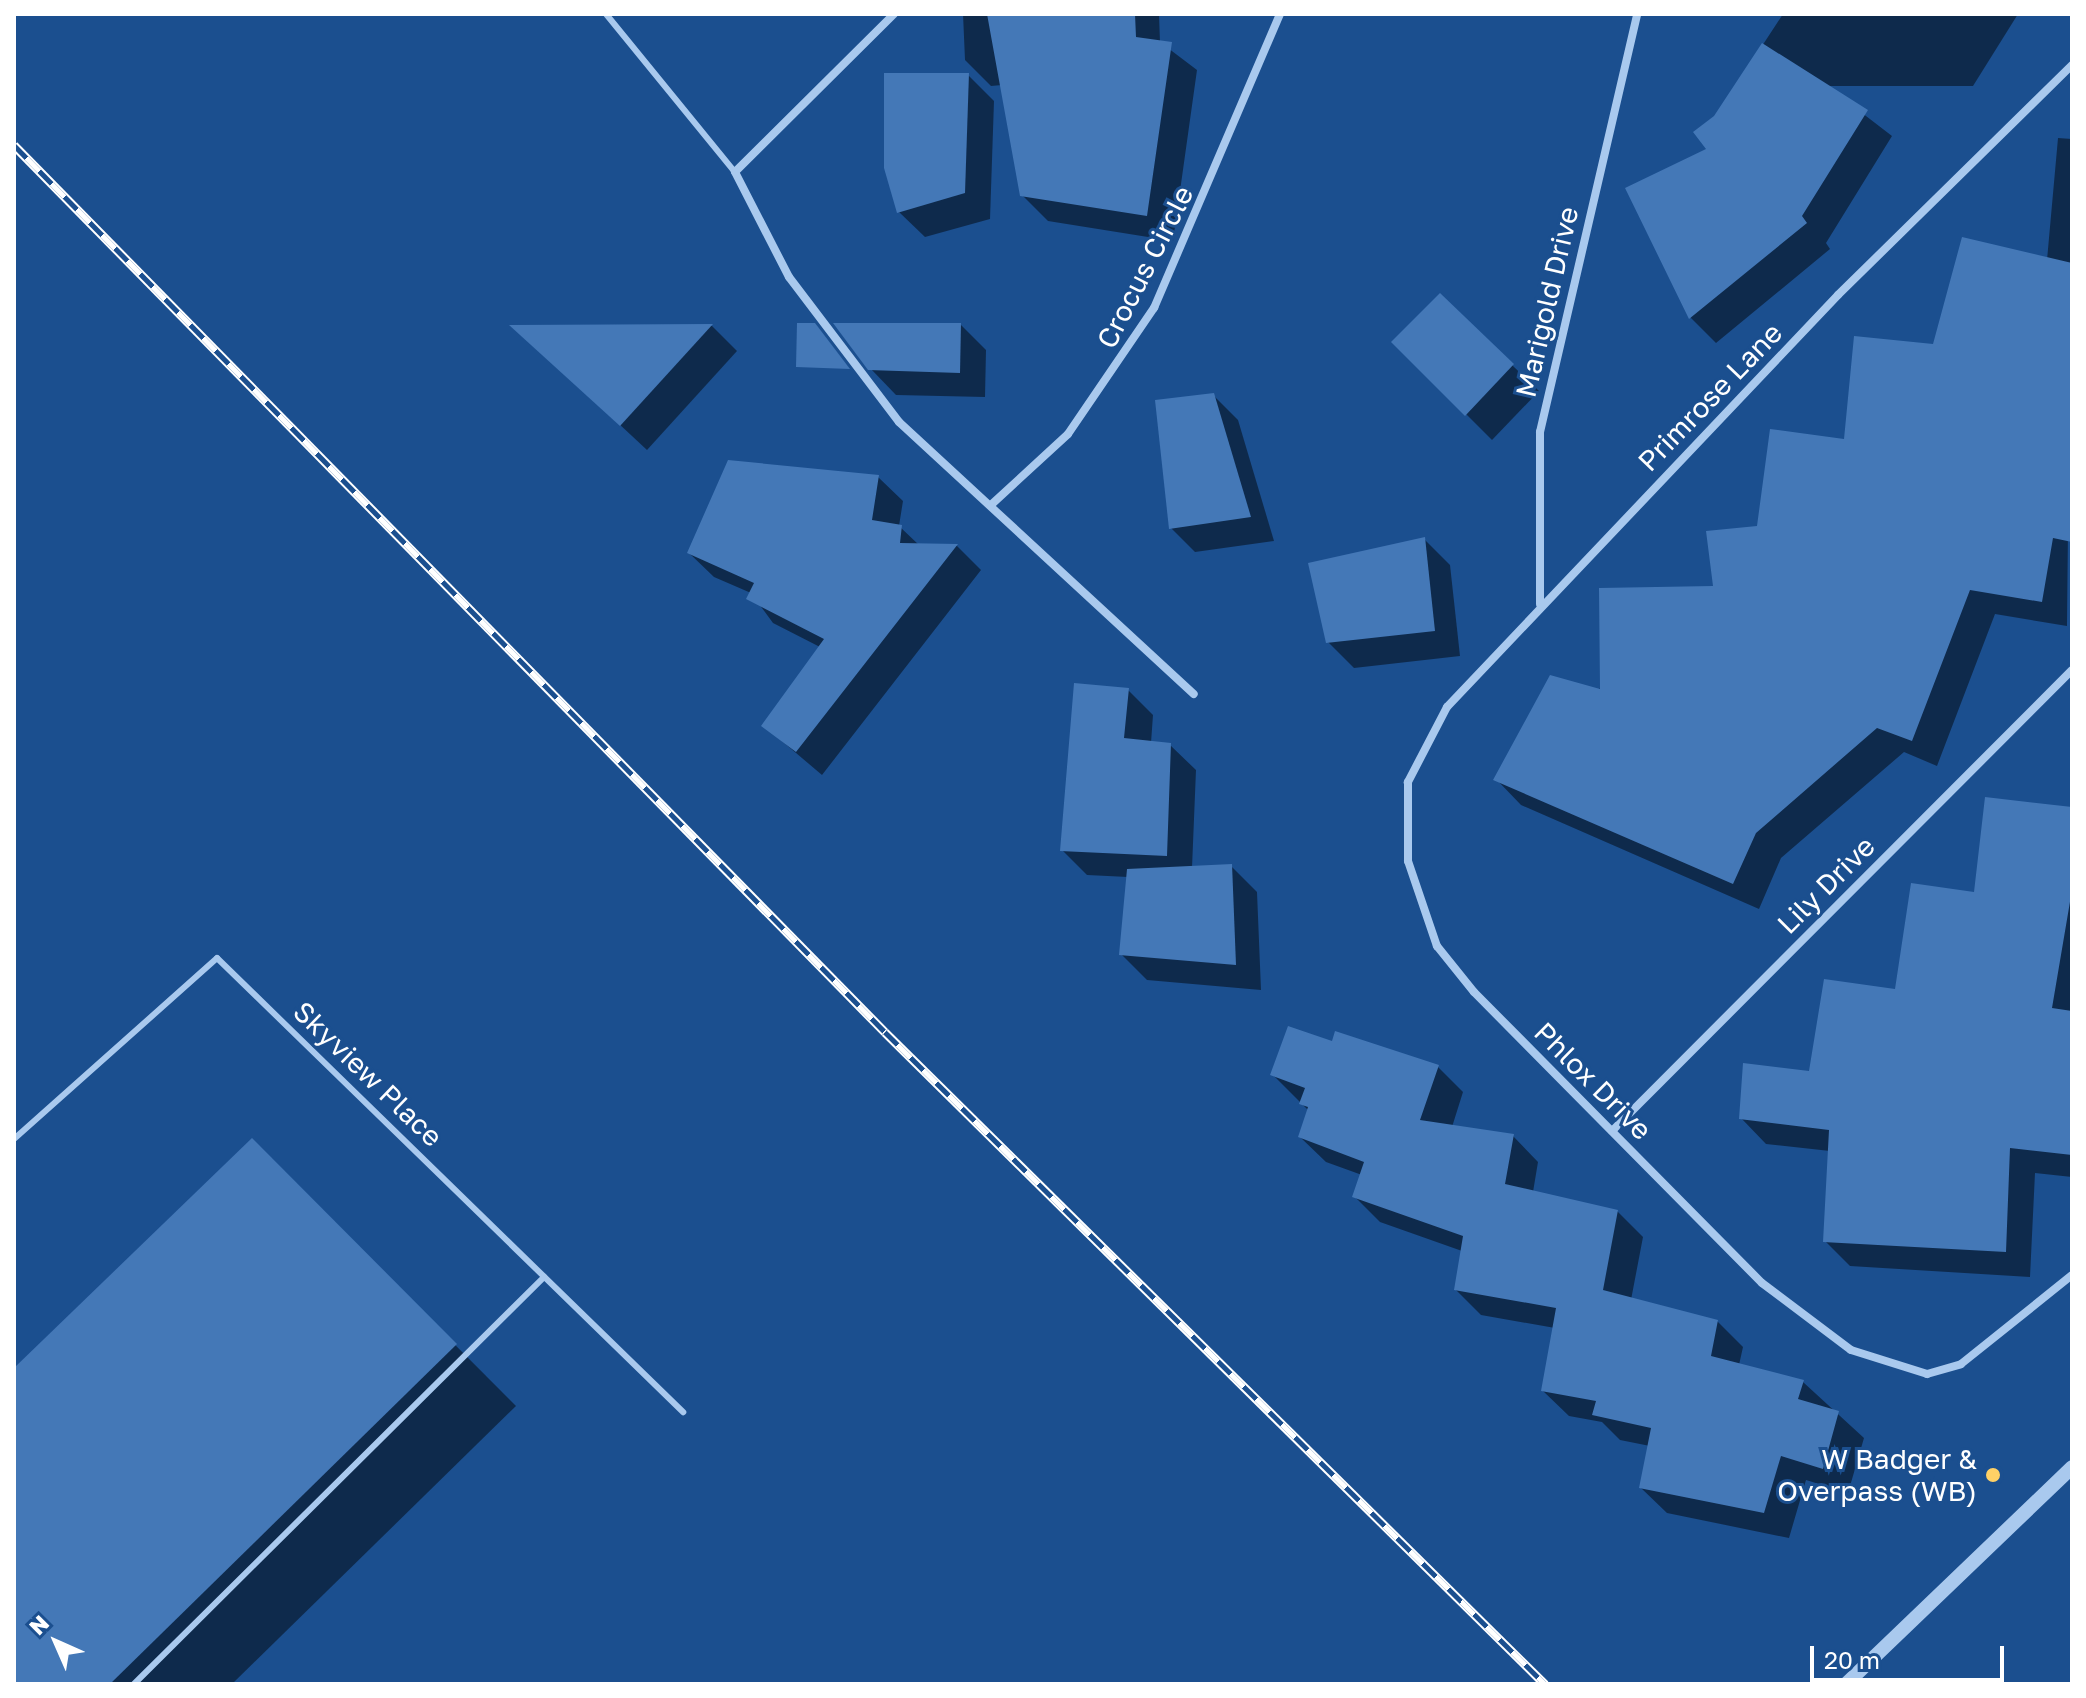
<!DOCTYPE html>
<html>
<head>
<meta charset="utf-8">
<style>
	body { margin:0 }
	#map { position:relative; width:2086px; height:1698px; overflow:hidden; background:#1b4f8f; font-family:"Golos Text",sans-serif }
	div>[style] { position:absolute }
	.shadow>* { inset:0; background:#0007 }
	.building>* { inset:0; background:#4478b7 }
	.service>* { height:6px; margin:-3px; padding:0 3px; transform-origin:3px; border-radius:3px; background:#a9c9ee }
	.minor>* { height:8px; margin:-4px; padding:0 4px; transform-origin:4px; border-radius:4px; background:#a9c9ee }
	.tertiary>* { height:14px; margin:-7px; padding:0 7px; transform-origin:7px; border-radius:7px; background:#a9c9ee }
	.rail>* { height:9px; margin-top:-4.5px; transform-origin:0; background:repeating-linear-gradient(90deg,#1b4f8f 0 18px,#fff 0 36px); box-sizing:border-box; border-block:2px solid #fff }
	.dots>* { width:22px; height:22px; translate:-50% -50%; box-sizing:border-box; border:4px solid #1b4f8f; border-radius:50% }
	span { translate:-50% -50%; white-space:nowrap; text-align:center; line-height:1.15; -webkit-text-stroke:6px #1b4f8f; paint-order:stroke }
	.street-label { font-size:28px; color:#fff }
	.poi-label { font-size:28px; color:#fff }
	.right { translate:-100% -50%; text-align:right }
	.frame { position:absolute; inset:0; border:16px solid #fff; pointer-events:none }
	.north { position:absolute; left:16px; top:1602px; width:80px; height:80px; -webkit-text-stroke:6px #1b4f8f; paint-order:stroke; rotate:315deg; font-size:22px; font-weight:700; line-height:32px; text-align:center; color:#fff }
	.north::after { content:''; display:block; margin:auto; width:28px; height:36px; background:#fff; clip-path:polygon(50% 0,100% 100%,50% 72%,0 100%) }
	.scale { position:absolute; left:1810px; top:1646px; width:194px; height:36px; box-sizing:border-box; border:4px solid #fff; border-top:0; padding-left:10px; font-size:24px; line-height:28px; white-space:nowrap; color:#fff; -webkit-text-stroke:6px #1b4f8f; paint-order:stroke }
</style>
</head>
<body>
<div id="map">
	<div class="shadow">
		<i style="clip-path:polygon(963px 14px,1159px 14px,1160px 42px,1197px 70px,1173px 241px,1048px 221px,1022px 195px,1002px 85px,991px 86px,965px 60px)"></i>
		<i style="clip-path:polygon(1783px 14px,2018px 14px,1973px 86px,1827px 86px,1892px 136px,1826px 243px,1830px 249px,1716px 343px,1691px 318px,1628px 189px,1709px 150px,1715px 118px)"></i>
		<i style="clip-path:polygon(968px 75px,994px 101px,990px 219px,925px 237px,899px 212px)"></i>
		<i style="clip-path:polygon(2058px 138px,2072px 139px,2067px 626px,1995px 614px,1937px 766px,1904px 752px,1781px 858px,1759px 909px,1521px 805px,1496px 779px,1715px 588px,1759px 528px,1935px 346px,2047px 260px)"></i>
		<i style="clip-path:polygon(1440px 296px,1539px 391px,1492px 440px,1394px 342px)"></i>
		<i style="clip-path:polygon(961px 325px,986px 350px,985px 397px,896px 395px,870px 368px)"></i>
		<i style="clip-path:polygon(514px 326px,712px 326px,737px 351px,647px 450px)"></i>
		<i style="clip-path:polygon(1213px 395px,1238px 420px,1274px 541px,1195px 552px,1171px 528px)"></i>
		<i style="clip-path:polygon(878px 477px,903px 501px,899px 526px,919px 545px,957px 546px,981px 570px,822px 775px,763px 725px,820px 647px,773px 623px,751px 593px,714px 577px,689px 553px)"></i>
		<i style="clip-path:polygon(1424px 539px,1450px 565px,1460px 656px,1354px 668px,1328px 642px)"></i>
		<i style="clip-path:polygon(1128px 690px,1153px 715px,1151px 743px,1170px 745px,1196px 770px,1192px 868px,1231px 866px,1257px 892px,1261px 990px,1147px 980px,1121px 954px,1128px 877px,1087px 875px,1062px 850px)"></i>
		<i style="clip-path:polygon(2072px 809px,2072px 1177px,2035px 1173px,2030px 1277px,1850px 1266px,1825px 1241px,1830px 1151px,1766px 1144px,1741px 1118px,1810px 1073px,1896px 991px,1976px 894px)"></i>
		<i style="clip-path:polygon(1333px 1044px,1438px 1067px,1463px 1092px,1452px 1127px,1513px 1136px,1538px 1162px,1533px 1192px,1617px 1211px,1643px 1237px,1631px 1300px,1717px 1321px,1743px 1347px,1739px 1365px,1803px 1382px,1864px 1438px,1848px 1493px,1806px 1480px,1789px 1538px,1667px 1513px,1641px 1488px,1650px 1446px,1620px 1440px,1602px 1422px,1569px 1416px,1543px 1391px,1555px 1328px,1481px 1315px,1456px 1290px,1462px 1251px,1380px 1222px,1355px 1197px,1362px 1175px,1326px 1162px,1300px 1137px,1309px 1111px,1273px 1075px)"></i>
		<i style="clip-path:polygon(252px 1141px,516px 1406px,232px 1684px,14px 1684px,14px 1373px)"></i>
	</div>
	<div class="building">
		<i style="clip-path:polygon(987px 14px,1135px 14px,1136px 37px,1172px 42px,1147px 216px,1020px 196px)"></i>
		<i style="clip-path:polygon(1762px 43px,1868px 110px,1802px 216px,1807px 223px,1689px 319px,1625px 188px,1706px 149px,1693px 132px,1714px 116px)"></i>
		<i style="clip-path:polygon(884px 73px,969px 73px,965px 193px,897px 213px,884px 168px)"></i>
		<i style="clip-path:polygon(1962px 237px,2072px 263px,2072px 542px,2053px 538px,2042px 602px,1970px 590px,1912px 741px,1877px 728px,1756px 833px,1733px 884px,1493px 780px,1550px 675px,1600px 689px,1599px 588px,1713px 586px,1706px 531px,1757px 526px,1770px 429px,1844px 439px,1854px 336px,1933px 344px)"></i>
		<i style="clip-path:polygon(1440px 293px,1514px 364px,1465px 416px,1391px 342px)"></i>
		<i style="clip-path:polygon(797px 323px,815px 323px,850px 369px,796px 367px)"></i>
		<i style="clip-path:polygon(833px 323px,961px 323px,960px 373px,868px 370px)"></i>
		<i style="clip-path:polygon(713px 324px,620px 426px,509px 325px)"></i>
		<i style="clip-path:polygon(1214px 393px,1251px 517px,1169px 529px,1155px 400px)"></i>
		<i style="clip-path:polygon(728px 460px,879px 475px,872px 520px,902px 525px,900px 543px,958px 544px,796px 752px,761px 726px,824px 639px,746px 599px,754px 583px,687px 553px)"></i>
		<i style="clip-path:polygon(1425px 537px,1435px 631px,1326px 643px,1308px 563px)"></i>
		<i style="clip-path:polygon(1074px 683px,1129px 688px,1124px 738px,1171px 743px,1167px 856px,1060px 851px)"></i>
		<i style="clip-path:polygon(1985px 797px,2072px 807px,2072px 890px,2052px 1008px,2072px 1011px,2072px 1155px,2010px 1148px,2006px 1252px,1823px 1242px,1829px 1130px,1739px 1119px,1743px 1063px,1809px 1071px,1824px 979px,1895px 989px,1911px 883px,1974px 892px)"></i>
		<i style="clip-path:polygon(1232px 864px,1236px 965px,1119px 955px,1127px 869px)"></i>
		<i style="clip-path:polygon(1288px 1026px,1332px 1041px,1335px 1031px,1439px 1065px,1420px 1120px,1514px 1134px,1505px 1184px,1618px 1210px,1603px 1290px,1718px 1320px,1711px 1356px,1804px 1380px,1798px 1399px,1839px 1411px,1823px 1469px,1781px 1456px,1764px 1513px,1639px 1488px,1651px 1428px,1592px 1415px,1596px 1401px,1541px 1391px,1556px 1308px,1454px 1290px,1463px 1236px,1352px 1197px,1364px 1162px,1298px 1137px,1308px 1107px,1299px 1104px,1305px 1088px,1270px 1075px)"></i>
		<i style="clip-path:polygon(252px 1138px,457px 1344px,110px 1684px,14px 1684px,14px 1368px)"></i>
	</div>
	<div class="service">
		<i style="left:606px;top:14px;width:204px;rotate:50.8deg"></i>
		<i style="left:14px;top:1139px;width:272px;rotate:-41.7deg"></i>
		<i style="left:217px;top:958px;width:651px;rotate:44.25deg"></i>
		<i style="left:134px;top:1684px;width:578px;rotate:-44.79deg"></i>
	</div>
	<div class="minor">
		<i style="left:894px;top:14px;width:224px;rotate:135.2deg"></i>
		<i style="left:735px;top:172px;width:118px;rotate:62.8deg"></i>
		<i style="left:789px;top:277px;width:182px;rotate:52.8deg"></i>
		<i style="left:899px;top:422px;width:401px;rotate:42.7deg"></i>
		<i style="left:2072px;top:65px;width:328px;rotate:135.5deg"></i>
		<i style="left:1838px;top:295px;width:568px;rotate:133.5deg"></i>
		<i style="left:1447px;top:707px;width:85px;rotate:117.5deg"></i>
		<i style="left:1408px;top:782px;width:79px;rotate:90deg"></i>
		<i style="left:1408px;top:861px;width:90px;rotate:71.2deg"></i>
		<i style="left:1437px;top:946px;width:59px;rotate:51.2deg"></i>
		<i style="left:1474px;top:992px;width:409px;rotate:45.3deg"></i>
		<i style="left:1762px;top:1283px;width:111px;rotate:37deg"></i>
		<i style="left:1851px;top:1350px;width:80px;rotate:17.5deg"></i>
		<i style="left:1927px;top:1374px;width:35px;rotate:-16deg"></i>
		<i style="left:1961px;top:1364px;width:142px;rotate:-38.7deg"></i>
		<i style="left:992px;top:504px;width:103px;rotate:-42.6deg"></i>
		<i style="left:1068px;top:434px;width:153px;rotate:-55.7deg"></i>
		<i style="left:1154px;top:308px;width:320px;rotate:-66.8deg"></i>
		<i style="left:1540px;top:604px;width:172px;rotate:-90deg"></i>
		<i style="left:1540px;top:432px;width:429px;rotate:-76.9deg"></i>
		<i style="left:1612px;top:1131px;width:651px;rotate:-45.06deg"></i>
	</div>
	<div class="tertiary">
		<i style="left:1846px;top:1684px;width:313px;rotate:-43.8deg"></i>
	</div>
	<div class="rail">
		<i style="left:14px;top:145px;width:1243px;rotate:45.52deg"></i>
		<i style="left:885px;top:1032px;width:928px;rotate:44.65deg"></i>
	</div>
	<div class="dots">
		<i style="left:1993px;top:1475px;background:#ffd166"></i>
	</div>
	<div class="street-label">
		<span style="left:1145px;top:267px;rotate:-63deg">Crocus Circle</span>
		<span style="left:1547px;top:302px;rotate:-77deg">Marigold Drive</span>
		<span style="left:1710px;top:397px;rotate:-46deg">Primrose Lane</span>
		<span style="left:1826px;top:885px;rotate:-45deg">Lily Drive</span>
		<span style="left:368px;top:1074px;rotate:44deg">Skyview Place</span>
		<span style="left:1593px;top:1081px;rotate:45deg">Phlox Drive</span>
	</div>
	<div class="poi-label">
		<span class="right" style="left:1977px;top:1475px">W Badger &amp;<br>Overpass (WB)</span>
	</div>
	<div class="frame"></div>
	<div class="north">N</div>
	<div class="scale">20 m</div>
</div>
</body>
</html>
